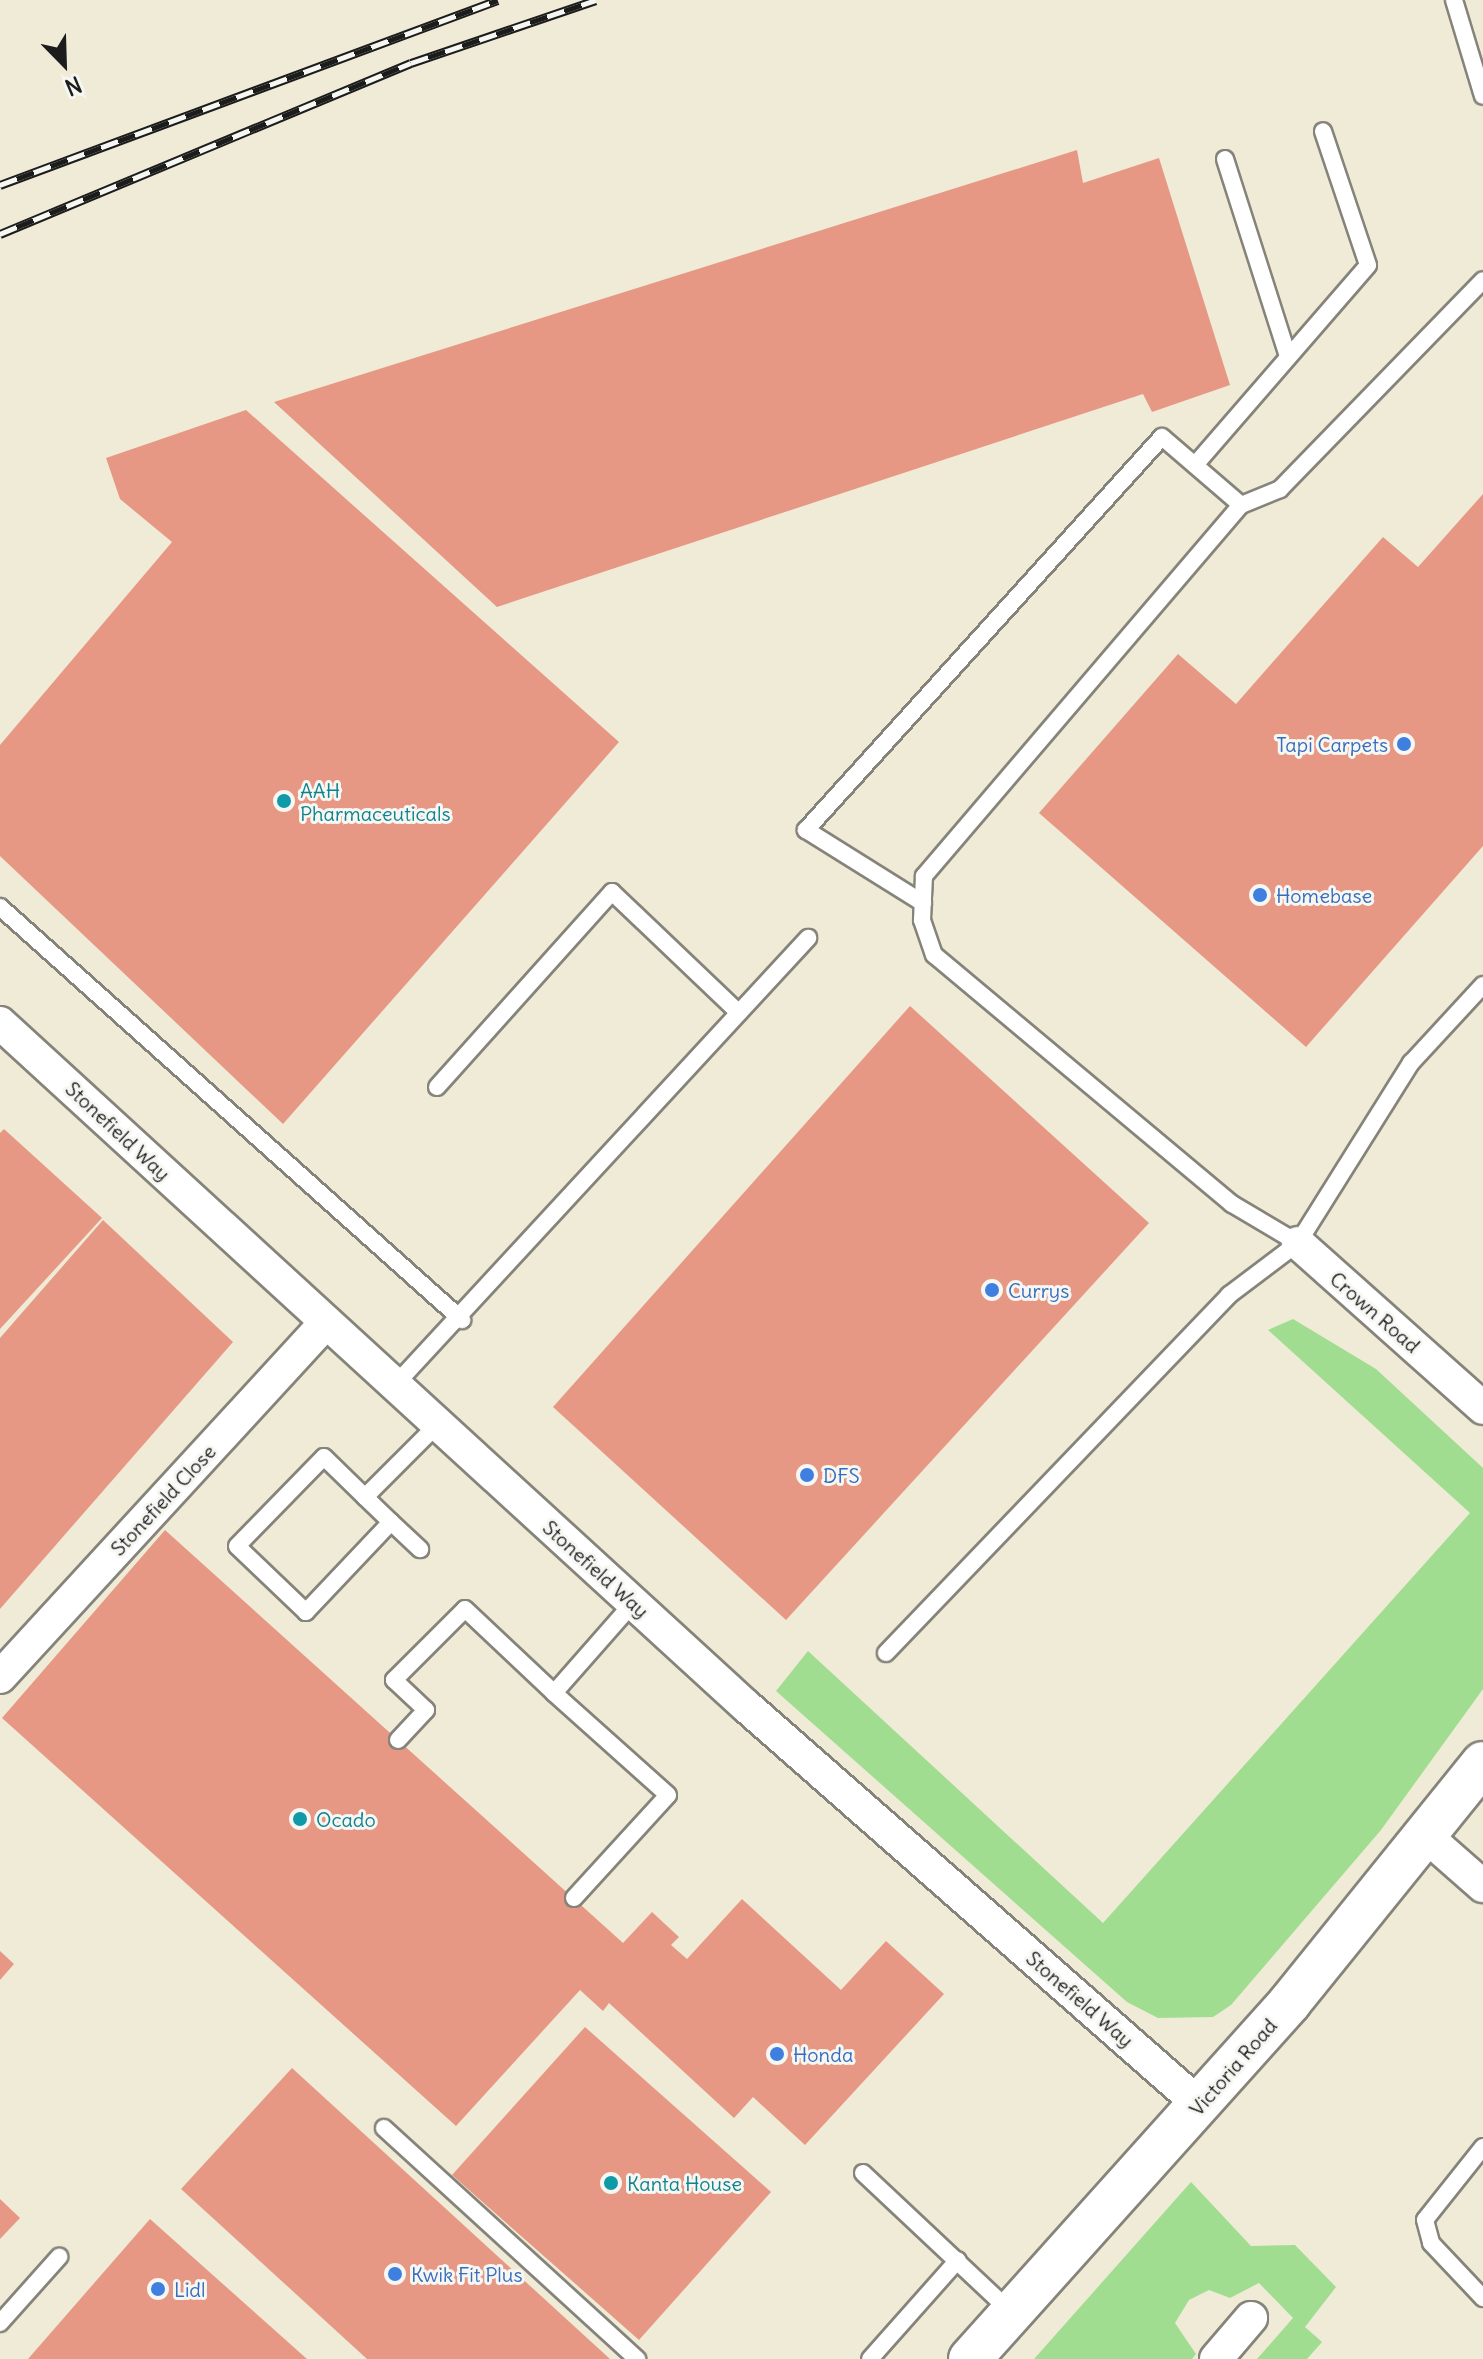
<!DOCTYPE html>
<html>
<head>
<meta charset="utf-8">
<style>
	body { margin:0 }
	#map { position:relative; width:1483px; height:2359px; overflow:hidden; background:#efebd7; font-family:Delius,sans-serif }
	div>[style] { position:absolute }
	.green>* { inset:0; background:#a1dd90 }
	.building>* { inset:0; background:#e79884 }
	.roads { filter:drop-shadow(2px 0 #86847a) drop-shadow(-2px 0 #86847a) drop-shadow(0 2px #86847a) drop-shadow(0 -2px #86847a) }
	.service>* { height:16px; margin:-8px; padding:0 8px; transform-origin:8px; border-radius:8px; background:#fff }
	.minor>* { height:32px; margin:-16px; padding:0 16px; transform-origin:16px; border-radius:16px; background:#fff }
	.tertiary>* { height:42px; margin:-21px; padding:0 21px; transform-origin:21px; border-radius:21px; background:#fff }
	.rail>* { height:9px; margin-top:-4.5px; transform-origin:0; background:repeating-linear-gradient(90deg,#f6f6f2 0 18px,#1c1c1c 0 36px); box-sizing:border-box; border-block:2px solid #1c1c1c }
	.dots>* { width:22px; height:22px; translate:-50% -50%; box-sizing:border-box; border:4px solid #f6f6f2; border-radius:50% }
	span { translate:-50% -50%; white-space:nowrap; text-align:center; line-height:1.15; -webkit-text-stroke:6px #f6f6f2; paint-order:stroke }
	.shop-label { font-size:20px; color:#366cbe }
	.right { translate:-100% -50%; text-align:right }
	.left { translate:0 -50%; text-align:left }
	.culture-label { font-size:20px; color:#0d838f }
	.street-label { font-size:20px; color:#1c1c1c }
	.north { position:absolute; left:24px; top:24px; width:80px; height:80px; -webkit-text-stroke:6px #f6f6f2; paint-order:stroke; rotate:157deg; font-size:22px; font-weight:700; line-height:32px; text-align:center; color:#1c1c1c }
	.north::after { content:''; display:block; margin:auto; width:28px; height:36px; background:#1c1c1c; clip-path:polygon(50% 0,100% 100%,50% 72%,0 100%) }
</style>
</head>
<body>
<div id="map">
	<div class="green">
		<i style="clip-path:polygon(1293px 1319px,1376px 1369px,1483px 1468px,1483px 1689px,1381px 1830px,1231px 2005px,1213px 2017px,1158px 2018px,1127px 2002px,776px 1691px,808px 1651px,1103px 1923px,1470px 1513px,1268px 1330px)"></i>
		<i style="clip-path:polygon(1191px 2182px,1251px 2246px,1295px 2245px,1336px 2287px,1305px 2327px,1322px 2342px,1307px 2359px,1257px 2359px,1293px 2318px,1259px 2283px,1230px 2298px,1209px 2290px,1189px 2300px,1175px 2323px,1196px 2354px,1192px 2359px,1034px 2359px)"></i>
	</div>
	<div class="building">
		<i style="clip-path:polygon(1077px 150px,1083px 183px,1159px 158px,1230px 385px,1152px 412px,1143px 394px,497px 607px,274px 402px)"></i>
		<i style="clip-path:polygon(246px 410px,619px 742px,283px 1124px,0 856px,0 745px,172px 542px,120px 499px,106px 458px)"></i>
		<i style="clip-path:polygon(1483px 494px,1483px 846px,1306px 1047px,1039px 813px,1178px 654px,1236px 704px,1383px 537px,1418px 567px)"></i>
		<i style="clip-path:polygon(910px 1006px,1149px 1223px,786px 1620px,553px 1407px)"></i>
		<i style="clip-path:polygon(4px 1129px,102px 1218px,0 1329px,0 1133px)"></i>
		<i style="clip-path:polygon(103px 1220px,233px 1342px,0 1609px,0 1338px)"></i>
		<i style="clip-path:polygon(165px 1530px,623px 1943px,652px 1912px,679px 1937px,671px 1945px,687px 1959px,742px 1899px,841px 1990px,886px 1941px,944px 1994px,805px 2145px,753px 2097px,734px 2118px,609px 2003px,603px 2011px,580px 1990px,456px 2126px,2px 1718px)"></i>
		<i style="clip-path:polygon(0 1951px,14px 1964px,0 1980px)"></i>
		<i style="clip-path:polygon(585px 2027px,771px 2192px,639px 2340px,452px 2175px)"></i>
		<i style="clip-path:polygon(292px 2068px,610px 2359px,367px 2359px,181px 2189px)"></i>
		<i style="clip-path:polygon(0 2199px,20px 2218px,0 2239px)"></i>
		<i style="clip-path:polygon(150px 2219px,307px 2359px,28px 2359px)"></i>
	</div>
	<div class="roads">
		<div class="service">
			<i style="left:1454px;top:0;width:100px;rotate:73.2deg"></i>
			<i style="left:1225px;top:159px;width:208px;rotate:72.3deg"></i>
			<i style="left:1195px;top:465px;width:264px;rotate:-49.1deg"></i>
			<i style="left:1368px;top:265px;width:141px;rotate:-108.6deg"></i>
			<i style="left:923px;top:903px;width:138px;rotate:-148deg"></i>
			<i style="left:806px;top:830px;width:530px;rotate:-47.83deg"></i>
			<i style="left:1162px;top:437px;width:104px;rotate:40.7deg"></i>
			<i style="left:0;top:907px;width:620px;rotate:41.79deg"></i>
			<i style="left:437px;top:1087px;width:262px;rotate:-48.1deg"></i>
			<i style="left:612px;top:892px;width:175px;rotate:43.6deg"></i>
			<i style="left:1298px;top:1243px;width:77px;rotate:-149.4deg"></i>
			<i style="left:1232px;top:1204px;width:388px;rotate:-140.1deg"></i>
			<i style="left:934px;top:955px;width:37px;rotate:-109deg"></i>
			<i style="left:922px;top:920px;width:44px;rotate:-87.4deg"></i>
			<i style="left:924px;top:876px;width:488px;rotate:-49.5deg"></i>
			<i style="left:1241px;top:505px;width:42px;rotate:-22.3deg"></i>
			<i style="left:1280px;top:489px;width:291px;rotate:-45.8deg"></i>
			<i style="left:395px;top:1385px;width:609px;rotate:-47.26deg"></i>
			<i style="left:365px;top:1497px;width:36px;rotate:44deg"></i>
			<i style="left:391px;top:1522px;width:124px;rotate:133.4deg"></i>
			<i style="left:306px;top:1612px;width:95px;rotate:-136.3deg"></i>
			<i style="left:237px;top:1546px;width:124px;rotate:-45.7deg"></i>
			<i style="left:324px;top:1457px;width:57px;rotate:44.3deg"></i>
			<i style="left:365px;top:1497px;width:103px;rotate:-45deg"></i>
			<i style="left:391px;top:1522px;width:40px;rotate:43deg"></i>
			<i style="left:886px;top:1653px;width:496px;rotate:-46.2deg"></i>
			<i style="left:1229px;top:1295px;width:86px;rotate:-37deg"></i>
			<i style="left:1298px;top:1243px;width:213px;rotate:-57.9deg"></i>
			<i style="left:1411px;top:1063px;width:106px;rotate:-47.3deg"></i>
			<i style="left:398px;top:1740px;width:41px;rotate:-47deg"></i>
			<i style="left:426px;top:1710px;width:44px;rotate:-136.8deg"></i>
			<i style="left:394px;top:1680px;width:100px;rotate:-45deg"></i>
			<i style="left:465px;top:1609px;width:122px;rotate:43.3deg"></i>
			<i style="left:574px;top:1898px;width:139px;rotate:-47.6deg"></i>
			<i style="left:668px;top:1795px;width:153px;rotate:-138.2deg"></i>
			<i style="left:554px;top:1693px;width:120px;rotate:-48.7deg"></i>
			<i style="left:384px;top:2128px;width:343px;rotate:42.4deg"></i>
			<i style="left:1483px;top:2147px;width:93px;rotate:128.5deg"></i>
			<i style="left:1425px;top:2220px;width:24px;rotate:75deg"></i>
			<i style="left:1431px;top:2243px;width:76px;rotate:46.6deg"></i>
			<i style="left:863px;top:2173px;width:203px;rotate:43.2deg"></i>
			<i style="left:0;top:2323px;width:89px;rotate:-48.2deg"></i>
			<i style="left:870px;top:2359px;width:132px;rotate:-48.4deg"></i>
		</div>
		<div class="minor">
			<i style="left:0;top:1023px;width:1011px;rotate:42.48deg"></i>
			<i style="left:746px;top:1706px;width:604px;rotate:41.31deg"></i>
			<i style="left:1298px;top:1243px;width:248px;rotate:41.7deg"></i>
			<i style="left:0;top:1677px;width:482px;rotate:-47.4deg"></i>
			<i style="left:1426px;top:1836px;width:76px;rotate:41.3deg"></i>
			<i style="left:1216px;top:2359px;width:54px;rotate:-49.5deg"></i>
		</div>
		<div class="tertiary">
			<i style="left:970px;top:2359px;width:479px;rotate:-48.1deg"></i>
			<i style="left:1290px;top:2002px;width:307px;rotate:-51.1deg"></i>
		</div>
	</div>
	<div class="rail">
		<i style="left:0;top:185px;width:531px;rotate:-20.38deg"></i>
		<i style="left:0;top:234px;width:445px;rotate:-22.6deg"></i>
		<i style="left:411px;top:63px;width:195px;rotate:-18.8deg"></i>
	</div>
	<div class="dots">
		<i style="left:1404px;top:744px;background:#3f7fe0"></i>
		<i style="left:284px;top:801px;background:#0f9aa8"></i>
		<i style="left:1260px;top:895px;background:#3f7fe0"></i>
		<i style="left:992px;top:1290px;background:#3f7fe0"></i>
		<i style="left:807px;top:1475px;background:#3f7fe0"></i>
		<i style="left:300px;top:1819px;background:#0f9aa8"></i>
		<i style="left:777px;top:2054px;background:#3f7fe0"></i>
		<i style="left:611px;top:2183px;background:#0f9aa8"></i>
		<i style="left:395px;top:2274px;background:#3f7fe0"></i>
		<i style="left:158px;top:2289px;background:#3f7fe0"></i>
	</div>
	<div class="shop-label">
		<span class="right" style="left:1388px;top:744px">Tapi Carpets</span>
		<span class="left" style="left:1276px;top:895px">Homebase</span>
		<span class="left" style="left:1008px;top:1290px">Currys</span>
		<span class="left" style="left:823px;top:1475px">DFS</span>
		<span class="left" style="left:793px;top:2054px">Honda</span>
		<span class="left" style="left:411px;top:2274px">Kwik Fit Plus</span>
		<span class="left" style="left:174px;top:2289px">Lidl</span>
	</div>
	<div class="culture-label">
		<span class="left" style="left:300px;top:802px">AAH<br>Pharmaceuticals</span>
		<span class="left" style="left:316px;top:1819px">Ocado</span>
		<span class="left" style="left:627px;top:2183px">Kanta House</span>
	</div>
	<div class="street-label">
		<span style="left:118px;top:1131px;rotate:43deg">Stonefield Way</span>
		<span style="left:1375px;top:1312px;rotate:41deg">Crown Road</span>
		<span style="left:163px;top:1500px;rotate:-47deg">Stonefield Close</span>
		<span style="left:596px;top:1569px;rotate:42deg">Stonefield Way</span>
		<span style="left:1080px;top:1999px;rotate:41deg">Stonefield Way</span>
		<span style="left:1233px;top:2067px;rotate:-49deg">Victoria Road</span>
	</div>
	<div class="north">N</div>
</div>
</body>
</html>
